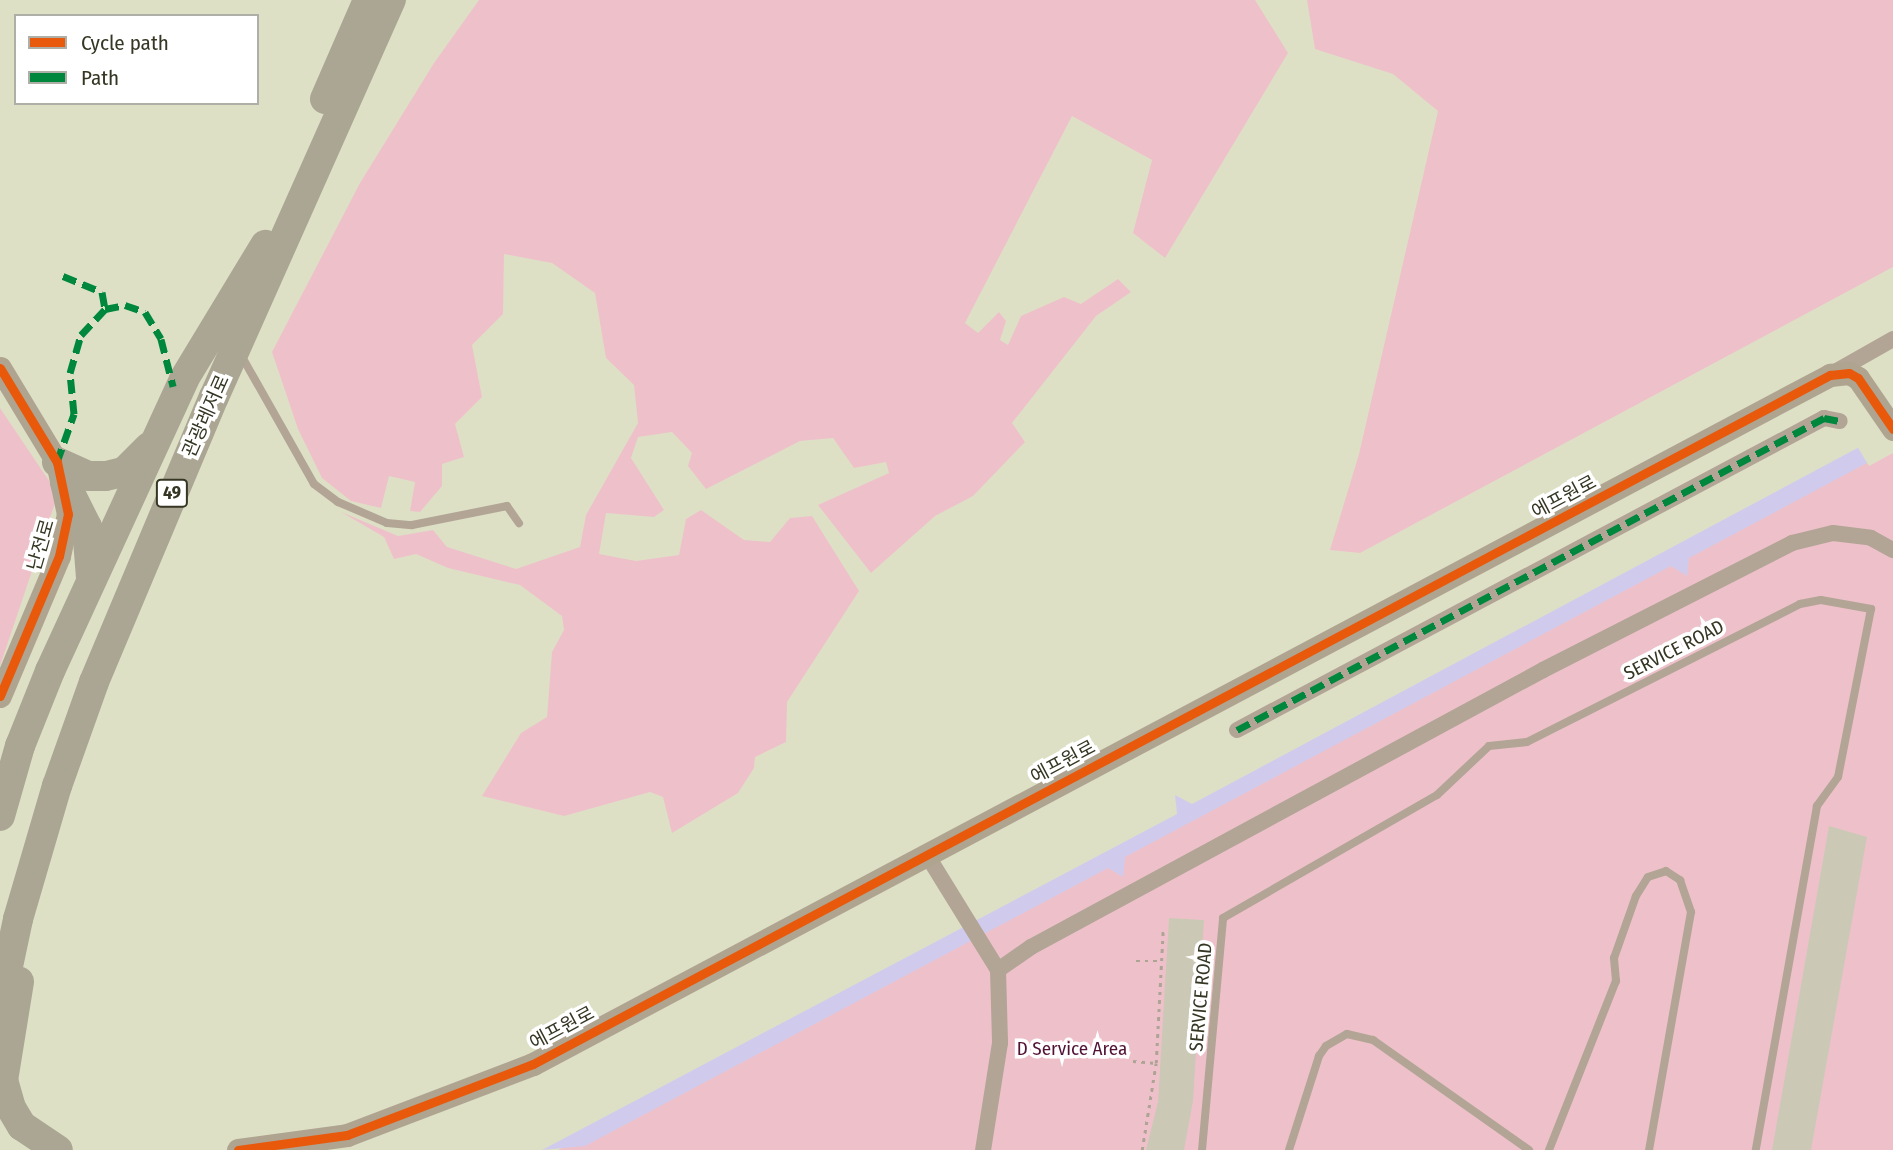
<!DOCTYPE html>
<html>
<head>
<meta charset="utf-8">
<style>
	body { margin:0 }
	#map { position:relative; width:1893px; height:1150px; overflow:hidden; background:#dee0c6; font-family:"Fira Sans Condensed","Noto Sans KR",sans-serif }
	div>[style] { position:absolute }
	.green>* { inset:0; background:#eec1ca }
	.water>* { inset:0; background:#d0cbec }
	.pier>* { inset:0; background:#dee0c6 }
	.building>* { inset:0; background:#cbc9b5 }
	.path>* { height:2.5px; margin-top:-1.25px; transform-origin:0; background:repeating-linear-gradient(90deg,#ada495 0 3.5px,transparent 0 8.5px) }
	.lane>* { height:8px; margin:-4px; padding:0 4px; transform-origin:4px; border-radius:4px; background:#b2a595 }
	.street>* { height:16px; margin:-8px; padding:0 8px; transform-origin:8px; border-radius:8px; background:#b2a595 }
	.secondary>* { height:23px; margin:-11.5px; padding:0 11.5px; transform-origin:11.5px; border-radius:11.5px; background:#afa490 }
	.highway>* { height:30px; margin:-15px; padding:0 15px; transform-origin:15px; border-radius:15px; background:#aba693 }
	.quiet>* { height:7px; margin-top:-3.5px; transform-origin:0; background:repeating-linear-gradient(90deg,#00873e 0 14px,transparent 0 21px) }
	.cycleway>* { height:9px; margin:-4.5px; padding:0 4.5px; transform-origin:4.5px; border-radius:4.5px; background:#e8590c }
	span { translate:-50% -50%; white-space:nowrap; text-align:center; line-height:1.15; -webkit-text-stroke:7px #fff; paint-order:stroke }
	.shield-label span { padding:2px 5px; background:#fff; border:2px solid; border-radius:5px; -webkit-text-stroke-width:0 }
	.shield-label { font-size:18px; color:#353623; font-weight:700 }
	.street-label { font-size:19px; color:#353623 }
	.park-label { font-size:19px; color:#511235 }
	.legend { position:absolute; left:14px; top:14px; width:245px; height:91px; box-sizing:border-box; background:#fff; border:2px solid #aeafa7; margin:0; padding:9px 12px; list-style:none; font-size:21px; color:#353623 }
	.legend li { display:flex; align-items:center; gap:14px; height:35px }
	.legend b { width:35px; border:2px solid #aeafa7 }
</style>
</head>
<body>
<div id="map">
	<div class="green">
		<i style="clip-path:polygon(479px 0,1255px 0,1288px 53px,1165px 258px,1133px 233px,1152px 160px,1072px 116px,965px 323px,978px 333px,999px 312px,1006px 321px,1000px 340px,1008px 345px,1021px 316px,1064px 297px,1081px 304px,1118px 279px,1131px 292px,1096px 316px,1012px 423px,1025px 442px,973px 496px,935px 516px,871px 573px,818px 505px,889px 473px,886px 462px,854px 468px,833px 438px,800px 441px,706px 489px,688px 466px,692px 453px,672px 432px,638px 437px,631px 458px,664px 510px,654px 517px,606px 513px,599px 554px,636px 561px,679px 555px,686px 519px,701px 510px,744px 540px,770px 542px,790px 518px,812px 516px,859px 591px,787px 702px,786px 742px,755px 757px,754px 768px,738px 793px,672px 833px,663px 797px,650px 792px,564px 816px,482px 796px,521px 733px,547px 717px,552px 652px,564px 630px,562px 616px,520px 585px,448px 568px,416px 554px,394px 559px,384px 537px,341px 512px,398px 536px,433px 530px,447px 547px,516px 569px,580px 547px,586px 515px,638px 423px,634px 385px,606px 358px,595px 293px,552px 263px,504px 254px,503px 314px,472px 345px,482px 397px,455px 424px,464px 457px,442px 464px,442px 486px,420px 512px,410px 511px,415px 482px,389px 476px,381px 508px,351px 501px,322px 478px,298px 429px,272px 352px,360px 183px,434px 63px)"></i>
		<i style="clip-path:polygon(1307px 0,1893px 0,1893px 267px,1360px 553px,1330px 550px,1359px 454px,1438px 111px,1393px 74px,1315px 49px)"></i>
		<i style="clip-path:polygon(0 408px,58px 494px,0 666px)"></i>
		<i style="clip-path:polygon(1893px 439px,1893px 1150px,558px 1150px)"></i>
	</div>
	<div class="water">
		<i style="clip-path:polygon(1893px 429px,1893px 449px,1689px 558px,1687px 576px,1671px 566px,1125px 857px,1123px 877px,1108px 868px,585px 1146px,542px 1150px,1177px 814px,1175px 795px,1192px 804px)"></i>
	</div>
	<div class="pier">
		<i style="clip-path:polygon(1893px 426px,1893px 453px,1869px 466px,1857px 446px)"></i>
	</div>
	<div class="building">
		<i style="clip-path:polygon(1829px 826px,1867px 837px,1811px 1150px,1772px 1150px)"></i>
		<i style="clip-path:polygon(1169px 918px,1204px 920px,1193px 1101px,1184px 1150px,1146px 1150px,1158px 1102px)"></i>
	</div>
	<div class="path">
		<i style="left:1136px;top:961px;width:25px"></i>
		<i style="left:1133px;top:1061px;width:23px;rotate:5deg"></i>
		<i style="left:1142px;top:1150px;width:88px;rotate:-80.9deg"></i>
		<i style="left:1156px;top:1063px;width:135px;rotate:-87deg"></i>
	</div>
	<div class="lane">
		<i style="left:241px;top:355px;width:148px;rotate:60.5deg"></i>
		<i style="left:314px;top:484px;width:30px;rotate:37deg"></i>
		<i style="left:338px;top:502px;width:53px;rotate:23.2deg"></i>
		<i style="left:387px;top:523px;width:25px;rotate:5deg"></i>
		<i style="left:412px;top:525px;width:97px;rotate:-11.3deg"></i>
		<i style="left:507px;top:506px;width:21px;rotate:55deg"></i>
		<i style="left:1202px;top:1150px;width:233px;rotate:-84.8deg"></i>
		<i style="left:1223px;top:918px;width:247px;rotate:-29.9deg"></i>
		<i style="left:1437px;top:795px;width:71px;rotate:-43.3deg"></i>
		<i style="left:1489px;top:746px;width:38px;rotate:-6deg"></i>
		<i style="left:1527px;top:742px;width:306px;rotate:-26.8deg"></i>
		<i style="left:1800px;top:604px;width:21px;rotate:-11deg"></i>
		<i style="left:1821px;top:600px;width:51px;rotate:10.2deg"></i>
		<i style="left:1871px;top:609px;width:171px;rotate:101.1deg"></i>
		<i style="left:1838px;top:777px;width:36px;rotate:126deg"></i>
		<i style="left:1817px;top:806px;width:349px;rotate:100.1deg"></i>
		<i style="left:1289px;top:1150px;width:99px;rotate:-72.3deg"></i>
		<i style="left:1319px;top:1056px;width:12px;rotate:-55deg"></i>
		<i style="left:1326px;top:1046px;width:24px;rotate:-30deg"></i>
		<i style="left:1347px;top:1034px;width:27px;rotate:13deg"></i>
		<i style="left:1373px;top:1040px;width:191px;rotate:35.2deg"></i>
		<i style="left:1549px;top:1150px;width:182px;rotate:-68.4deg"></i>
		<i style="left:1616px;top:981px;width:23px;rotate:-95deg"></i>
		<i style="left:1614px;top:958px;width:66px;rotate:-70.5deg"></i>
		<i style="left:1636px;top:896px;width:22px;rotate:-58deg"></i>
		<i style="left:1648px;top:877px;width:19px;rotate:-18deg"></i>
		<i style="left:1666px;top:871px;width:17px;rotate:33deg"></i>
		<i style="left:1680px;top:880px;width:34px;rotate:71deg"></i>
		<i style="left:1691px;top:912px;width:242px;rotate:100deg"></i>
	</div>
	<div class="street">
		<i style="left:1835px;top:372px;width:67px;rotate:-29.6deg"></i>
		<i style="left:1237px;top:730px;width:665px;rotate:-27.99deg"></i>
		<i style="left:1824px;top:418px;width:16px;rotate:11deg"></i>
		<i style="left:927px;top:855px;width:135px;rotate:58.3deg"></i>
		<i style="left:998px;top:970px;width:73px;rotate:88.4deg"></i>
		<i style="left:1000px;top:1043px;width:108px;rotate:99deg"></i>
		<i style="left:998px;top:970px;width:40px;rotate:-34.9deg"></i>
		<i style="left:1031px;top:947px;width:582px;rotate:-28.41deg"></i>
		<i style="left:1543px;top:670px;width:280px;rotate:-27deg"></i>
		<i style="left:1792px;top:543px;width:42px;rotate:-13.7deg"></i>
		<i style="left:1833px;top:533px;width:38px;rotate:7deg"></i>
		<i style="left:1871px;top:538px;width:25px;rotate:29deg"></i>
	</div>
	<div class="secondary">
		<i style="left:0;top:368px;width:110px;rotate:58.8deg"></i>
		<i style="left:57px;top:462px;width:53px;rotate:78.1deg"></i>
		<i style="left:68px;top:514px;width:43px;rotate:102.1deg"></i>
		<i style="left:59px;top:556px;width:152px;rotate:112.9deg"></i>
		<i style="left:238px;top:1150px;width:110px;rotate:-7.8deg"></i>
		<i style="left:347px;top:1135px;width:199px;rotate:-20.9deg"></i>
		<i style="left:533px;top:1064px;width:1469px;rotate:-27.98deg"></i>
		<i style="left:1830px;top:375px;width:19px;rotate:-6deg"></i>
		<i style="left:1849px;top:373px;width:10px;rotate:29deg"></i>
		<i style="left:1858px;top:378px;width:62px;rotate:55.5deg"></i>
	</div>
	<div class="highway">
		<i style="left:325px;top:99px;width:108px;rotate:-66.5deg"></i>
		<i style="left:57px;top:462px;width:34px;rotate:24deg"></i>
		<i style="left:88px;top:476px;width:18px"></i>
		<i style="left:106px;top:476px;width:18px;rotate:-13deg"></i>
		<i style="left:124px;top:472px;width:35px;rotate:-45deg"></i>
		<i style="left:65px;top:483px;width:49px;rotate:63.4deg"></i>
		<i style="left:87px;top:527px;width:51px;rotate:85.5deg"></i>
		<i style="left:0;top:816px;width:73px;rotate:-74.1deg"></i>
		<i style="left:20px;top:746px;width:81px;rotate:-68.2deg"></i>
		<i style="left:50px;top:671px;width:321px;rotate:-65.3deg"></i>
		<i style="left:184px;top:379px;width:157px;rotate:-58.8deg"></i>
		<i style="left:0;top:1004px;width:87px;rotate:-78deg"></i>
		<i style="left:18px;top:919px;width:139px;rotate:-73.7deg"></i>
		<i style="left:57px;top:786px;width:110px;rotate:-70.4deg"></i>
		<i style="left:94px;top:682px;width:309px;rotate:-67.2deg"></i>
		<i style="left:214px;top:397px;width:435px;rotate:-66deg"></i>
		<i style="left:3px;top:1080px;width:29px;rotate:74deg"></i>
		<i style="left:11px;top:1108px;width:21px;rotate:59deg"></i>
		<i style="left:22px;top:1126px;width:43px;rotate:33.7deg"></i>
		<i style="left:0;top:1099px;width:119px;rotate:-80.8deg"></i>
	</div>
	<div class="quiet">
		<i style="left:63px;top:276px;width:42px;rotate:22.3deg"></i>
		<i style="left:102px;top:292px;width:17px;rotate:80deg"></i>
		<i style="left:57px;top:462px;width:51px;rotate:-70.5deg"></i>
		<i style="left:74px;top:414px;width:41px;rotate:-95.6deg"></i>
		<i style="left:70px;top:373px;width:40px;rotate:-74deg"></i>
		<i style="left:81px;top:335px;width:35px;rotate:-47deg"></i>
		<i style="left:105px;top:309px;width:20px;rotate:-11deg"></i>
		<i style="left:125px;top:305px;width:21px;rotate:19deg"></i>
		<i style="left:145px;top:312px;width:31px;rotate:59deg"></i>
		<i style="left:161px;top:339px;width:49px;rotate:75.7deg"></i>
		<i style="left:1237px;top:730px;width:665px;rotate:-27.99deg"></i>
		<i style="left:1824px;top:418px;width:16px;rotate:11deg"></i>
	</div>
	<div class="cycleway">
		<i style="left:0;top:368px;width:110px;rotate:58.8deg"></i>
		<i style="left:57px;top:462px;width:53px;rotate:78.1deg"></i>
		<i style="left:68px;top:514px;width:43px;rotate:102.1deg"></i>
		<i style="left:59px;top:556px;width:152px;rotate:112.9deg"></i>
		<i style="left:238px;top:1150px;width:110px;rotate:-7.8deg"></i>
		<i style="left:347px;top:1135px;width:199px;rotate:-20.9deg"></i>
		<i style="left:533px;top:1064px;width:1469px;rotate:-27.98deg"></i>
		<i style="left:1830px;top:375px;width:19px;rotate:-6deg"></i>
		<i style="left:1849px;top:373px;width:10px;rotate:29deg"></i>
		<i style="left:1858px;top:378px;width:62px;rotate:55.5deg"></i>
	</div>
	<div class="shield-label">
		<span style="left:172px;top:493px">49</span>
	</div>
	<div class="street-label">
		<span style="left:206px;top:416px;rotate:-66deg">관광레저로</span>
		<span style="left:1564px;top:497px;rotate:-28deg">에프원로</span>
		<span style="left:41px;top:545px;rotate:-74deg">난전로</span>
		<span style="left:1674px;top:650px;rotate:-27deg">SERVICE ROAD</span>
		<span style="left:1063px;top:762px;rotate:-28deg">에프원로</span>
		<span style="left:1201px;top:997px;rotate:-85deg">SERVICE ROAD</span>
		<span style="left:562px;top:1028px;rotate:-28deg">에프원로</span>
	</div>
	<div class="park-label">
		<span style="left:1072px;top:1049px">D Service Area</span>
	</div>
	<ul class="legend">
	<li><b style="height:9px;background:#e8590c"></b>Cycle path</li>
	<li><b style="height:9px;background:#00873e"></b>Path</li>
	</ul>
</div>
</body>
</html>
